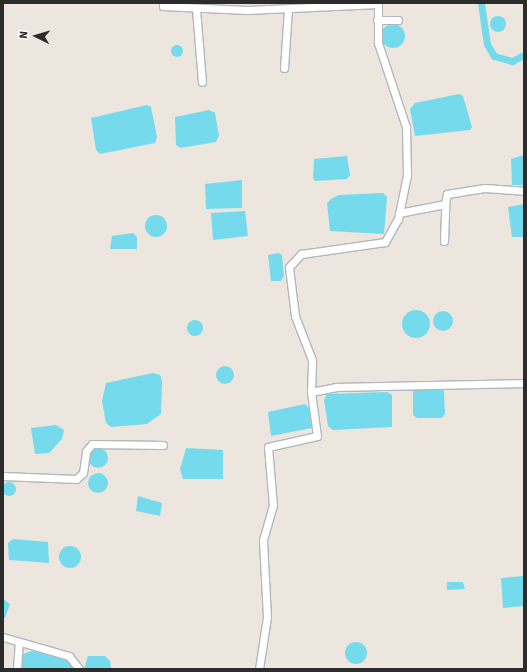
<!DOCTYPE html>
<html>
<head>
<meta charset="utf-8">
<style>
	body { margin:0 }
	#map { position:relative; width:527px; height:672px; overflow:hidden; background:#ede6df; font-family:Signika,sans-serif }
	div>[style] { position:absolute }
	.water>* { inset:0; background:#75dbec }
	.round { border-radius:50% }
	.canal>* { height:7px; margin:-3.5px; padding:0 3.5px; transform-origin:3.5px; border-radius:3.5px; background:#75dbec }
	.roads { filter:drop-shadow(1px 0 #b2b6bf) drop-shadow(-1px 0 #b2b6bf) drop-shadow(0 1px #b2b6bf) drop-shadow(0 -1px #b2b6bf) }
	.minor>* { height:7px; margin:-3.5px; padding:0 3.5px; transform-origin:3.5px; border-radius:3.5px; background:#fff }
	span { translate:-50% -50%; white-space:nowrap; text-align:center; line-height:1.15; -webkit-text-stroke:3.5px #fff; paint-order:stroke }
	.frame { position:absolute; inset:0; border:4px solid #2c2c2c; pointer-events:none }
	.north { position:absolute; left:16px; top:16px; width:40px; height:40px; -webkit-text-stroke:3px #fff; paint-order:stroke; rotate:275deg; font-size:11px; font-weight:700; line-height:16px; text-align:center; color:#2c2c2c }
	.north::after { content:''; display:block; margin:auto; width:14px; height:18px; background:#2c2c2c; clip-path:polygon(50% 0,100% 100%,50% 72%,0 100%) }
</style>
</head>
<body>
<div id="map">
	<div class="water">
		<i class="round" style="left:490px;top:16px;width:16px;height:16px"></i>
		<i class="round" style="left:381px;top:24px;width:24px;height:24px"></i>
		<i class="round" style="left:171px;top:45px;width:12px;height:12px"></i>
		<i style="clip-path:polygon(459px 94px,463px 96px,472px 127px,470px 130px,415px 136px,410px 109px,415px 103px)"></i>
		<i style="clip-path:polygon(147px 105px,151px 107px,157px 137px,155px 143px,100px 154px,96px 150px,91px 118px)"></i>
		<i style="clip-path:polygon(209px 110px,215px 113px,219px 136px,216px 142px,181px 148px,176px 145px,175px 117px)"></i>
		<i style="clip-path:polygon(524px 155px,524px 185px,512px 185px,511px 159px)"></i>
		<i style="clip-path:polygon(347px 156px,350px 175px,347px 179px,315px 181px,313px 178px,314px 159px)"></i>
		<i style="clip-path:polygon(242px 180px,242px 208px,206px 209px,205px 184px)"></i>
		<i style="clip-path:polygon(383px 193px,387px 197px,384px 234px,330px 231px,327px 203px,331px 199px,339px 195px)"></i>
		<i style="clip-path:polygon(524px 204px,524px 237px,512px 237px,508px 207px)"></i>
		<i style="clip-path:polygon(245px 211px,248px 236px,213px 240px,211px 213px)"></i>
		<i class="round" style="left:145px;top:215px;width:22px;height:22px"></i>
		<i style="clip-path:polygon(133px 233px,137px 237px,137px 249px,110px 249px,112px 236px)"></i>
		<i style="clip-path:polygon(278px 253px,282px 255px,284px 276px,281px 281px,271px 281px,268px 255px)"></i>
		<i class="round" style="left:402px;top:310px;width:28px;height:28px"></i>
		<i class="round" style="left:433px;top:311px;width:20px;height:20px"></i>
		<i class="round" style="left:187px;top:320px;width:16px;height:16px"></i>
		<i class="round" style="left:216px;top:366px;width:18px;height:18px"></i>
		<i style="clip-path:polygon(153px 373px,160px 375px,162px 381px,161px 414px,147px 424px,111px 427px,106px 423px,102px 401px,106px 383px)"></i>
		<i style="clip-path:polygon(440px 388px,444px 391px,445px 414px,442px 418px,417px 418px,413px 415px,413px 390px)"></i>
		<i style="clip-path:polygon(387px 392px,392px 395px,392px 427px,333px 430px,328px 426px,324px 400px,327px 394px)"></i>
		<i style="clip-path:polygon(305px 404px,311px 410px,312px 428px,271px 436px,268px 412px)"></i>
		<i style="clip-path:polygon(56px 425px,64px 430px,62px 439px,49px 453px,35px 454px,31px 428px)"></i>
		<i class="round" style="left:88px;top:448px;width:20px;height:20px"></i>
		<i style="clip-path:polygon(186px 448px,223px 450px,223px 479px,183px 479px,180px 469px)"></i>
		<i class="round" style="left:88px;top:473px;width:20px;height:20px"></i>
		<i class="round" style="left:2px;top:482px;width:14px;height:14px"></i>
		<i style="clip-path:polygon(138px 496px,162px 503px,160px 516px,136px 511px)"></i>
		<i style="clip-path:polygon(13px 539px,48px 542px,49px 563px,9px 560px,8px 543px)"></i>
		<i class="round" style="left:59px;top:546px;width:22px;height:22px"></i>
		<i style="clip-path:polygon(523px 576px,524px 606px,503px 608px,501px 578px)"></i>
		<i style="clip-path:polygon(447px 582px,463px 582px,465px 589px,447px 590px)"></i>
		<i style="clip-path:polygon(3px 599px,10px 604px,5px 618px,3px 617px)"></i>
		<i class="round" style="left:345px;top:642px;width:22px;height:22px"></i>
		<i style="clip-path:polygon(32px 651px,68px 660px,73px 669px,21px 669px,23px 654px)"></i>
		<i style="clip-path:polygon(88px 656px,105px 656px,110px 661px,111px 669px,84px 669px)"></i>
	</div>
	<div class="canal">
		<i style="left:481px;top:3px;width:41px;rotate:81.7deg"></i>
		<i style="left:487px;top:44px;width:14px;rotate:60deg"></i>
		<i style="left:494px;top:56px;width:19px;rotate:16deg"></i>
		<i style="left:512px;top:61px;width:13px;rotate:-27deg"></i>
	</div>
	<div class="roads">
		<div class="minor">
			<i style="left:163px;top:3px;width:3px;rotate:90deg"></i>
			<i style="left:163px;top:6px;width:84px;rotate:2.7deg"></i>
			<i style="left:247px;top:10px;width:131px;rotate:-2.6deg"></i>
			<i style="left:196px;top:9px;width:73px;rotate:85.3deg"></i>
			<i style="left:377px;top:20px;width:21px"></i>
			<i style="left:284px;top:68px;width:58px;rotate:-86.1deg"></i>
			<i style="left:399px;top:213px;width:47px;rotate:-11.1deg"></i>
			<i style="left:445px;top:204px;width:10px;rotate:-79deg"></i>
			<i style="left:447px;top:194px;width:38px;rotate:-9deg"></i>
			<i style="left:485px;top:188px;width:39px;rotate:4deg"></i>
			<i style="left:444px;top:241px;width:37px;rotate:-88deg"></i>
			<i style="left:311px;top:392px;width:32px;rotate:-88deg"></i>
			<i style="left:312px;top:360px;width:47px;rotate:-111.1deg"></i>
			<i style="left:295px;top:316px;width:49px;rotate:-97deg"></i>
			<i style="left:289px;top:267px;width:18px;rotate:-47deg"></i>
			<i style="left:301px;top:254px;width:85px;rotate:-8.1deg"></i>
			<i style="left:385px;top:242px;width:26px;rotate:-61deg"></i>
			<i style="left:398px;top:219px;width:45px;rotate:-78.4deg"></i>
			<i style="left:407px;top:175px;width:48px;rotate:-91.2deg"></i>
			<i style="left:406px;top:127px;width:89px;rotate:-108.4deg"></i>
			<i style="left:378px;top:43px;width:40px;rotate:-90deg"></i>
			<i style="left:3px;top:476px;width:73px;rotate:2.4deg"></i>
			<i style="left:76px;top:479px;width:9px;rotate:-41deg"></i>
			<i style="left:83px;top:473px;width:22px;rotate:-82deg"></i>
			<i style="left:86px;top:451px;width:9px;rotate:-49deg"></i>
			<i style="left:92px;top:444px;width:71px;rotate:0.8deg"></i>
			<i style="left:3px;top:637px;width:69px;rotate:16.1deg"></i>
			<i style="left:69px;top:656px;width:16px;rotate:52deg"></i>
			<i style="left:17px;top:669px;width:26px;rotate:-86deg"></i>
			<i style="left:259px;top:669px;width:53px;rotate:-81.3deg"></i>
			<i style="left:267px;top:617px;width:77px;rotate:-93deg"></i>
			<i style="left:263px;top:540px;width:35px;rotate:-74deg"></i>
			<i style="left:273px;top:506px;width:59px;rotate:-94.8deg"></i>
			<i style="left:268px;top:447px;width:50px;rotate:-12.7deg"></i>
			<i style="left:317px;top:436px;width:44px;rotate:-97.8deg"></i>
			<i style="left:311px;top:392px;width:26px;rotate:-11deg"></i>
			<i style="left:337px;top:387px;width:187px;rotate:-1.2deg"></i>
		</div>
	</div>
	<div class="frame"></div>
	<div class="north">N</div>
</div>
</body>
</html>
